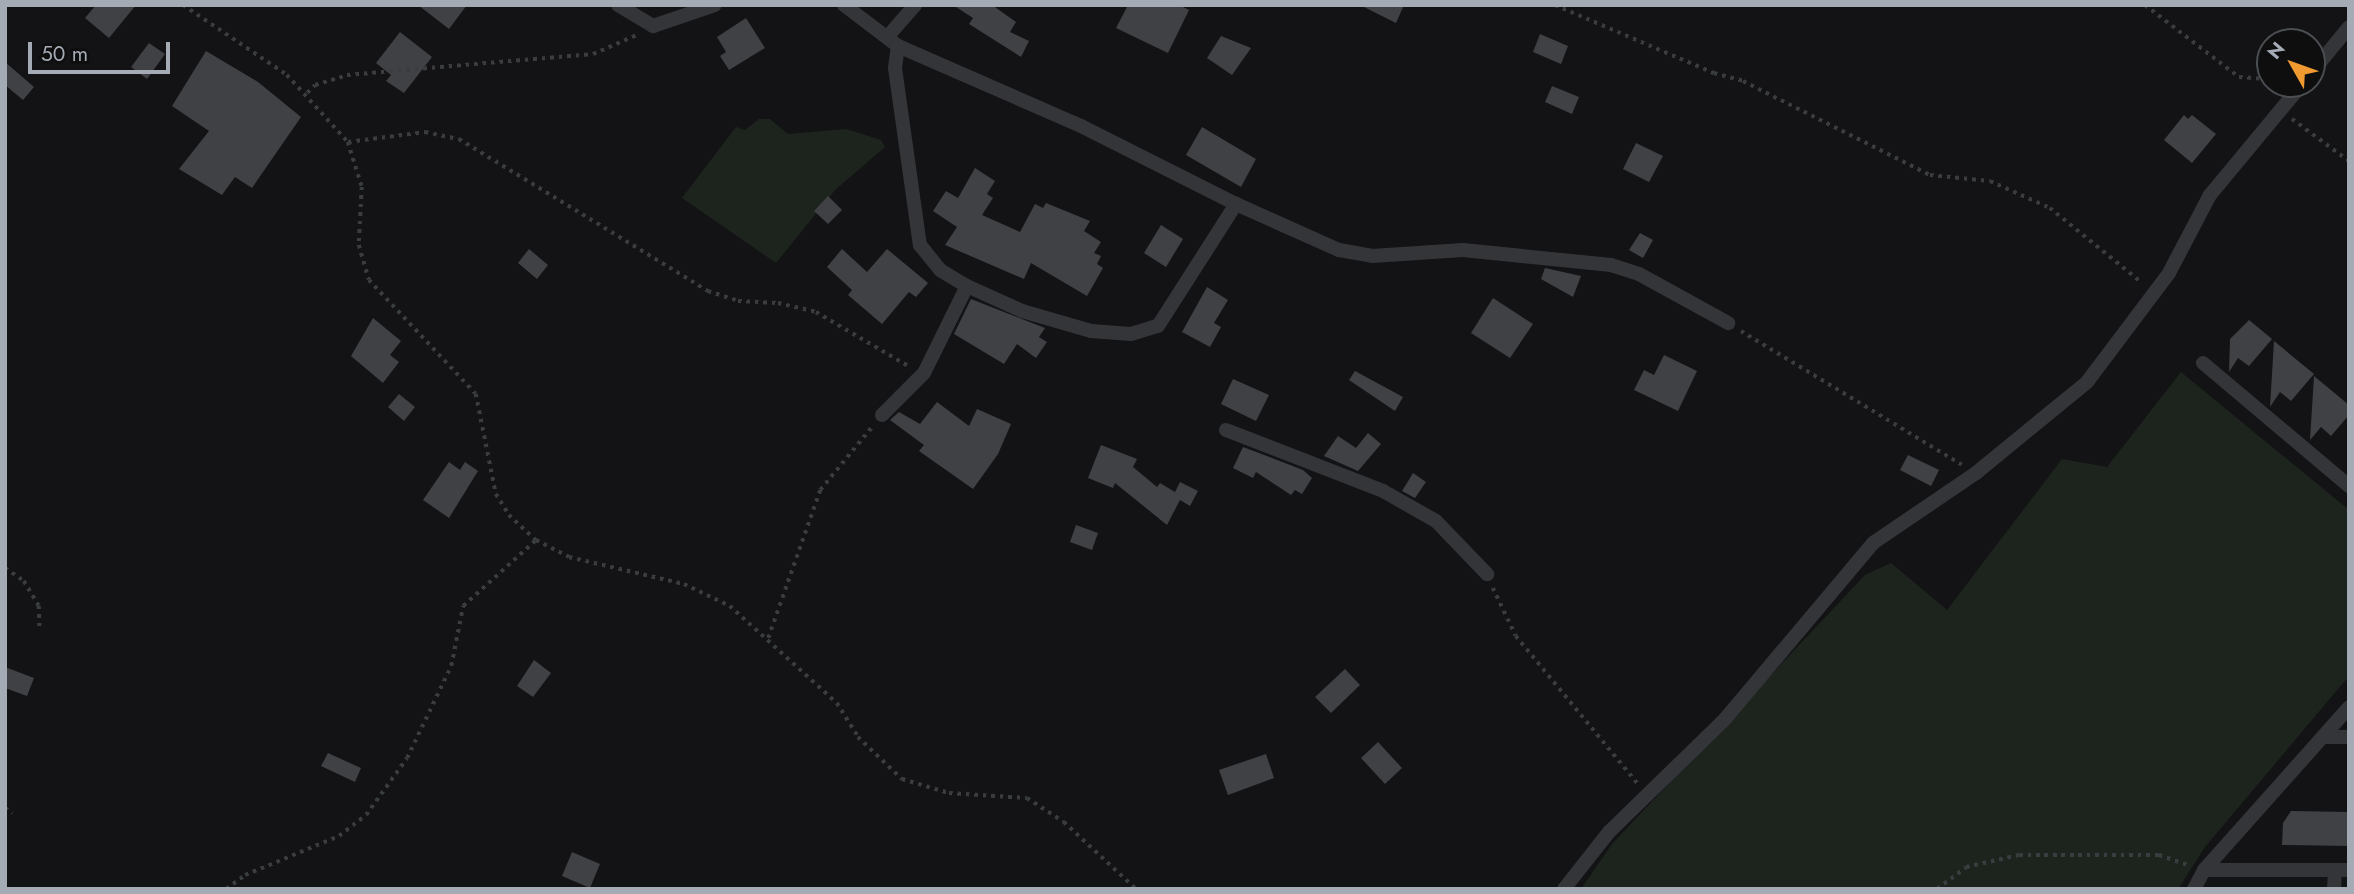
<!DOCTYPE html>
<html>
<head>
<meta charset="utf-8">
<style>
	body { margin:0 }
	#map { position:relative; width:2354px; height:894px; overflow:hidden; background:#131315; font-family:Jost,sans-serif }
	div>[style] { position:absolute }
	.green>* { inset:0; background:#1d241d }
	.building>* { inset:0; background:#3f4145 }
	.path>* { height:3.5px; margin-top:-1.75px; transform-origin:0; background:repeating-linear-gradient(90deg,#3a3d40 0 3.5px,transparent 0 8.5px) }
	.minor>* { height:14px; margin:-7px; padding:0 7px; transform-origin:7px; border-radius:7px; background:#343539 }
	span { translate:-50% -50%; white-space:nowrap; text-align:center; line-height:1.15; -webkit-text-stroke:5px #0e0e0f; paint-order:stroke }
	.frame { position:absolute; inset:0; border:7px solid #a5abb5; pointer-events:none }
	.north { position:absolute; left:2256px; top:28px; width:70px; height:70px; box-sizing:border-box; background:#0e0e0f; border:2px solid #4a4d51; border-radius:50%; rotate:310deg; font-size:19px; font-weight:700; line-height:28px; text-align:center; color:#a5abb5 }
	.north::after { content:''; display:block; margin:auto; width:24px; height:32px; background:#ef9930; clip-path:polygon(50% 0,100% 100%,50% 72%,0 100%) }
	.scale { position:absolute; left:28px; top:42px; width:142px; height:32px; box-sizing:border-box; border:4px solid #a5abb5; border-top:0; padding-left:9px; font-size:21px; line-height:24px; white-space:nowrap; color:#a5abb5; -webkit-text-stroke:5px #0e0e0f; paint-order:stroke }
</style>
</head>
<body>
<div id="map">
	<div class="green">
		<i style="clip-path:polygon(759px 119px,770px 119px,788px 134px,846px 129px,881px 140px,885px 147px,835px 190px,776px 263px,682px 198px,736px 127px,745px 130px)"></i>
		<i style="clip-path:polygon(2181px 372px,2349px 510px,2349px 676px,2205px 847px,2178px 889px,1581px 889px,1612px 844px,1865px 575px,1891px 563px,1947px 610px,2062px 459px,2107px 467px)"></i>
	</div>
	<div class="building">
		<i style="clip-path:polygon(96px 5px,136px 5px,109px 38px,85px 18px)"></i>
		<i style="clip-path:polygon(418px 5px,467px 5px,449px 29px)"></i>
		<i style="clip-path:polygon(953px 5px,992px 5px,1016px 22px,1010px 32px,1029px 41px,1021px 57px,969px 24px,973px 18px)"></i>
		<i style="clip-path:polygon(1128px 5px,1179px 5px,1189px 10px,1168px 53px,1116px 28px)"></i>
		<i style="clip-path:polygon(1360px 5px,1404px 5px,1396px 23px)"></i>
		<i style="clip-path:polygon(746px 18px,765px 48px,729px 70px,720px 56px,726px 52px,717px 37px)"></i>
		<i style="clip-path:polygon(400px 32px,432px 57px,404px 93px,386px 81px,391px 75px,376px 63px)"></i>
		<i style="clip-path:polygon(1540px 34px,1568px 46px,1561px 64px,1533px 52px)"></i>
		<i style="clip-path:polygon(1221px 36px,1251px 48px,1232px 75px,1207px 58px)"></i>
		<i style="clip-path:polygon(149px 43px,165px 54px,147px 79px,131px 67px)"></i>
		<i style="clip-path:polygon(206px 51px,258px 82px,301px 117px,252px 188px,235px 177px,222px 195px,179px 169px,209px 131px,172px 106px)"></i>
		<i style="clip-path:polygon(5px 62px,34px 87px,23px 100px,5px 85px)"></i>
		<i style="clip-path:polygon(1552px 86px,1579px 97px,1572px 114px,1545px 102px)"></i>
		<i style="clip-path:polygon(2184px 115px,2188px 119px,2192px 115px,2216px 134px,2192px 163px,2164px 140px)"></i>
		<i style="clip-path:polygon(1202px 127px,1256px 159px,1241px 187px,1186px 155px)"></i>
		<i style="clip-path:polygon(1636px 143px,1663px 156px,1649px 182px,1623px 169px)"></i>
		<i style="clip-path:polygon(975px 168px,995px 181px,987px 194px,993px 198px,982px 215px,1020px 232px,1035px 204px,1043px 208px,1046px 203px,1090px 221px,1084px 231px,1101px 242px,1094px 253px,1101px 256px,1097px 264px,1103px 268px,1087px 296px,1031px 263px,1024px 279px,945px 245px,957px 227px,933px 211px,946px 191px,958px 198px)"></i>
		<i style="clip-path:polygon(828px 196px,842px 210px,828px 224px,814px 211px)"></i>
		<i style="clip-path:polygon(1161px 225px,1183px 239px,1166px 267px,1144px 253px)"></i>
		<i style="clip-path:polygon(1640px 233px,1653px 240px,1643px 258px,1629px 250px)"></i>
		<i style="clip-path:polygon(529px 249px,548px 265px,537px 279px,518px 263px)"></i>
		<i style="clip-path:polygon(842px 249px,867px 272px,887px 249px,928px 283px,916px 297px,909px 292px,882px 324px,848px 295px,852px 290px,827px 267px)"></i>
		<i style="clip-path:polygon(1545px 268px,1581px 276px,1573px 297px,1541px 279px)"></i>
		<i style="clip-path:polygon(1207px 287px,1228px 300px,1214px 323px,1221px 327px,1210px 347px,1182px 332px)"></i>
		<i style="clip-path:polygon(1493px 298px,1533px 324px,1510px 358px,1471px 333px)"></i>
		<i style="clip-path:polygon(971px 299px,1045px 328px,1039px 337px,1047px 342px,1036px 358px,1017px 344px,1004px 364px,954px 334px)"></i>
		<i style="clip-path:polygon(373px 318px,401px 341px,390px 355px,399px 362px,383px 383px,351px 356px)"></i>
		<i style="clip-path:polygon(2249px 320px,2272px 339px,2249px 366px,2238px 358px,2229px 372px,2230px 339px)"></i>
		<i style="clip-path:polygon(2274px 341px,2314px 374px,2291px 401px,2280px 392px,2270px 407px)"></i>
		<i style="clip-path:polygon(1664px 355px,1697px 371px,1678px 411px,1634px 390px,1644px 370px,1654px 375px)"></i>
		<i style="clip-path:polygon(1355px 371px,1403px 397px,1395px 411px,1349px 380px)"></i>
		<i style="clip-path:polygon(2314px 376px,2349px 405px,2349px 415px,2331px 436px,2321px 427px,2310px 440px)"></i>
		<i style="clip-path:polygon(1233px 379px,1269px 395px,1256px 421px,1221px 404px)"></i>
		<i style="clip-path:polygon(399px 394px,415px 407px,404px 421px,388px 407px)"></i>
		<i style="clip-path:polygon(937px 402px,969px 426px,977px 409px,1011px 424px,998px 454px,973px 489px,919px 451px,924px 445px,890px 420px,899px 412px,920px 424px)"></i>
		<i style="clip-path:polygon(1368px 433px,1381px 444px,1358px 471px,1324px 456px,1338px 436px,1356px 448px)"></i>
		<i style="clip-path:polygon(1101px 445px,1137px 459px,1133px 467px,1157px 487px,1160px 483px,1175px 492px,1180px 482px,1198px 491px,1190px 506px,1180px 500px,1167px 525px,1115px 483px,1113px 488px,1088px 478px)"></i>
		<i style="clip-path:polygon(1243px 447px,1303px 470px,1312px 478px,1302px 494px,1295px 490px,1291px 495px,1256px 472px,1253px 478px,1233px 468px)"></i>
		<i style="clip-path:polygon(1908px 455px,1939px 470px,1931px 486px,1900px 470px)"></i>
		<i style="clip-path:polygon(449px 462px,460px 470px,465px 462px,478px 471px,449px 518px,423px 500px)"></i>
		<i style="clip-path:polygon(1413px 473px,1426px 482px,1415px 498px,1402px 491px)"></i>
		<i style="clip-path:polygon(1076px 525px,1098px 533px,1092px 550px,1070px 542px)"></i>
		<i style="clip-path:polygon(534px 660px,551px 673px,533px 697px,517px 686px)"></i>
		<i style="clip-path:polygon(5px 667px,34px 678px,27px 696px,5px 688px)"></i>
		<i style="clip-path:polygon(1345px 669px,1360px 685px,1331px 713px,1315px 697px)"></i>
		<i style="clip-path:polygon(1378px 742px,1402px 768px,1385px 784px,1361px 758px)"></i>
		<i style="clip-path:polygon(328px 753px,361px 768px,355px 782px,321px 766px)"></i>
		<i style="clip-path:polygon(1266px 754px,1274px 778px,1228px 795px,1219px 770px)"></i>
		<i style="clip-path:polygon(2291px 811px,2349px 812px,2349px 846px,2282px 845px,2283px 823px)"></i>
		<i style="clip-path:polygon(572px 852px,600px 864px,590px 888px,562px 876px)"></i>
	</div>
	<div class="path">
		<i style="left:183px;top:5px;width:125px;rotate:33.9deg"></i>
		<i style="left:287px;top:75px;width:91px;rotate:47.7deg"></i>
		<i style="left:348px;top:142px;width:47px;rotate:72.7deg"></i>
		<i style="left:362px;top:187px;width:58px;rotate:93deg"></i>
		<i style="left:359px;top:245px;width:36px;rotate:74deg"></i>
		<i style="left:369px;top:280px;width:156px;rotate:46.8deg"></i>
		<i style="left:476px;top:394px;width:102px;rotate:78.7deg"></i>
		<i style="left:496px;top:494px;width:25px;rotate:58deg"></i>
		<i style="left:509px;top:515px;width:37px;rotate:43deg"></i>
		<i style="left:536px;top:540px;width:37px;rotate:27deg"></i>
		<i style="left:569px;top:557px;width:118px;rotate:13.2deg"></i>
		<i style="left:684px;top:584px;width:51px;rotate:25.6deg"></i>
		<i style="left:730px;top:606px;width:144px;rotate:42.2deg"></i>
		<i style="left:837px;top:703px;width:40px;rotate:58deg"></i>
		<i style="left:858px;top:737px;width:61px;rotate:43.7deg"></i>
		<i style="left:902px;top:779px;width:49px;rotate:16.6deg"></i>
		<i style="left:949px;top:793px;width:78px;rotate:3.7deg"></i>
		<i style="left:1027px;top:798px;width:44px;rotate:33deg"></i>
		<i style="left:1064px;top:822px;width:98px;rotate:42.9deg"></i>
		<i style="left:1555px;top:5px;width:173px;rotate:23.2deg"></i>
		<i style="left:1714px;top:73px;width:30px;rotate:15deg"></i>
		<i style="left:1743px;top:81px;width:209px;rotate:26.7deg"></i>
		<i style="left:1930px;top:175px;width:60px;rotate:5.7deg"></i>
		<i style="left:1990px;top:181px;width:66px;rotate:24.2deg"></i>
		<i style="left:2050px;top:208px;width:117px;rotate:39.1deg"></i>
		<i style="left:2145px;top:5px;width:118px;rotate:37.5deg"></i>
		<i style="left:2239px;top:77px;width:31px;rotate:4deg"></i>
		<i style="left:307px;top:93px;width:11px;rotate:-45deg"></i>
		<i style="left:315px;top:85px;width:34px;rotate:-17deg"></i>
		<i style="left:347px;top:75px;width:247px;rotate:-4.9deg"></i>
		<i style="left:593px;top:54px;width:48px;rotate:-23.4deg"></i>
		<i style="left:2292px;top:119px;width:71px;rotate:36.4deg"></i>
		<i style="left:348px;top:142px;width:78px;rotate:-7.4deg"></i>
		<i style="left:425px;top:132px;width:35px;rotate:12deg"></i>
		<i style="left:459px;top:139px;width:292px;rotate:31.4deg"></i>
		<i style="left:708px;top:291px;width:32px;rotate:18deg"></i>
		<i style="left:738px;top:301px;width:40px;rotate:2.9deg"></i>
		<i style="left:778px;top:303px;width:39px;rotate:13deg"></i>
		<i style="left:816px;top:312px;width:109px;rotate:30.3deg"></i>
		<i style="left:1741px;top:331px;width:258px;rotate:31.2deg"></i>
		<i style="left:5px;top:568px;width:23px;rotate:34deg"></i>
		<i style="left:24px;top:581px;width:29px;rotate:59deg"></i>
		<i style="left:39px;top:606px;width:25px;rotate:88deg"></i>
		<i style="left:1493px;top:588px;width:53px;rotate:64.4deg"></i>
		<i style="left:1516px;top:636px;width:192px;rotate:50.5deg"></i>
		<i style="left:768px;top:638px;width:157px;rotate:-70.6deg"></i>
		<i style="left:820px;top:490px;width:82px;rotate:-50.5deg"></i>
		<i style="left:5px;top:808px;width:9px;rotate:32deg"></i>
		<i style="left:226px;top:889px;width:24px;rotate:-36deg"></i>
		<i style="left:245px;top:875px;width:102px;rotate:-22.5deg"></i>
		<i style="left:339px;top:836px;width:34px;rotate:-38deg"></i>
		<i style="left:366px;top:815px;width:70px;rotate:-54.3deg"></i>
		<i style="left:407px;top:758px;width:102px;rotate:-64.4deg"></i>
		<i style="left:451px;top:666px;width:61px;rotate:-78.7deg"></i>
		<i style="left:463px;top:606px;width:98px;rotate:-42.1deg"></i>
		<i style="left:1937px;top:889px;width:36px;rotate:-37deg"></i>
		<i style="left:1966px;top:867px;width:54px;rotate:-12.8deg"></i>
		<i style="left:2019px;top:855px;width:140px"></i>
		<i style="left:2159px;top:855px;width:31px;rotate:19deg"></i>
	</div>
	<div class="minor">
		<i style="left:618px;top:5px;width:41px;rotate:31deg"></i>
		<i style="left:653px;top:26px;width:65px;rotate:-18.7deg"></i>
		<i style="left:844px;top:5px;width:68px;rotate:37.2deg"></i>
		<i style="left:898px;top:46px;width:200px;rotate:23.6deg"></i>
		<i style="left:1081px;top:126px;width:174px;rotate:26.7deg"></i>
		<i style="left:1236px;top:204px;width:113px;rotate:24.1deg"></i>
		<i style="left:1339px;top:250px;width:34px;rotate:10deg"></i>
		<i style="left:1372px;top:256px;width:91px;rotate:-3.8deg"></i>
		<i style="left:1463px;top:250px;width:149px;rotate:5.8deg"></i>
		<i style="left:1611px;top:265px;width:29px;rotate:18deg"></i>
		<i style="left:1639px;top:274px;width:102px;rotate:28.8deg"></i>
		<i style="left:889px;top:35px;width:40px;rotate:-49deg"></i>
		<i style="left:898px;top:46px;width:22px;rotate:98deg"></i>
		<i style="left:895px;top:68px;width:179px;rotate:82deg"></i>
		<i style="left:920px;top:245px;width:32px;rotate:51deg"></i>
		<i style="left:940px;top:270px;width:31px;rotate:31deg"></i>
		<i style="left:967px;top:286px;width:60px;rotate:24.4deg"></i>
		<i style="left:1022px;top:311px;width:72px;rotate:16.2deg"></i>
		<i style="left:1091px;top:331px;width:40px;rotate:4.3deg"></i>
		<i style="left:1131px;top:334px;width:28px;rotate:-17deg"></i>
		<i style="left:1158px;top:326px;width:145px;rotate:-57.4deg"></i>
		<i style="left:2312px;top:72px;width:58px;rotate:-50.6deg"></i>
		<i style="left:2203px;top:363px;width:191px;rotate:40.1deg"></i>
		<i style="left:882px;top:415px;width:59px;rotate:-45deg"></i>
		<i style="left:924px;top:373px;width:97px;rotate:-63.7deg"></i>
		<i style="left:1226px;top:430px;width:168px;rotate:21.2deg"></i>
		<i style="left:1383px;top:491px;width:61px;rotate:29.5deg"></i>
		<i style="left:1436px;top:521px;width:74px;rotate:46.1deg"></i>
		<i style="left:2323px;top:737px;width:26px"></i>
		<i style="left:2204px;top:870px;width:145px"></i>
		<i style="left:1564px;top:889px;width:73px;rotate:-51.7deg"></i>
		<i style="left:1609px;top:832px;width:162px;rotate:-44.2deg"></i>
		<i style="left:1725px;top:719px;width:230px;rotate:-49.9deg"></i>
		<i style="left:1873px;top:543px;width:125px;rotate:-34.2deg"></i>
		<i style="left:1976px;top:473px;width:144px;rotate:-39.3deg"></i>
		<i style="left:2087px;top:382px;width:136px;rotate:-53deg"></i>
		<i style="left:2169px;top:273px;width:88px;rotate:-62.3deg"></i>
		<i style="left:2210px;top:195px;width:144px;rotate:-50.3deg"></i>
		<i style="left:2194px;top:889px;width:21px;rotate:-62deg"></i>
		<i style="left:2204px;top:870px;width:218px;rotate:-48.3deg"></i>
		<i style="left:2334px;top:889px;width:19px;rotate:-87deg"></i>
	</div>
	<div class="frame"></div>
	<div class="north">N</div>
	<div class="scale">50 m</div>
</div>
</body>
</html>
